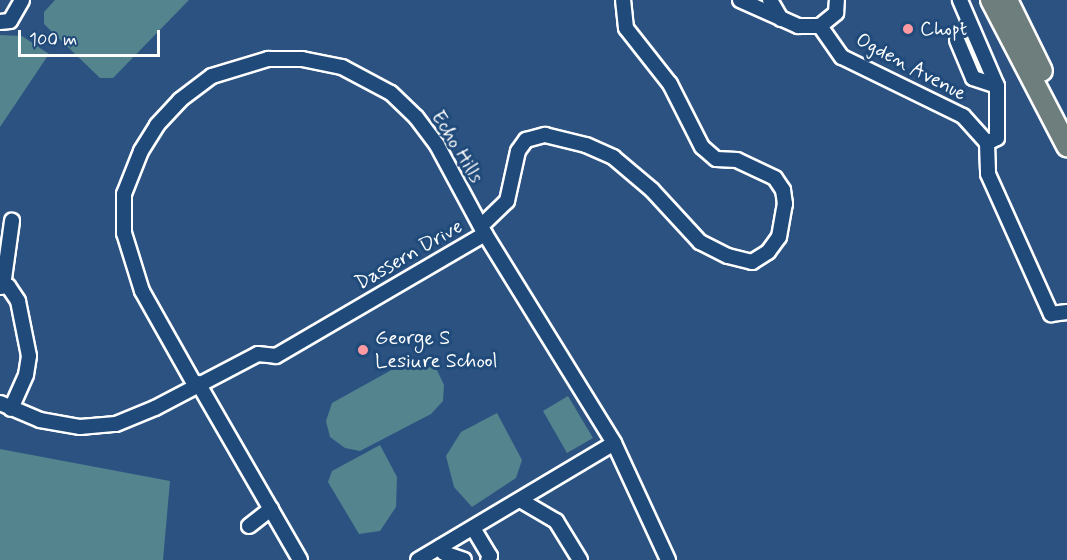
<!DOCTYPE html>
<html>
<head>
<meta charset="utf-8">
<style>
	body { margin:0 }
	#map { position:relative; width:1067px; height:560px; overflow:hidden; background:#2c5282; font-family:Mynerve,sans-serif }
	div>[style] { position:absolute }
	.green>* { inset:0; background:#54848e }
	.roads { filter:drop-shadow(2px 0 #fff) drop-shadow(-2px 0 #fff) drop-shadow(0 2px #fff) drop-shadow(0 -2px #fff) }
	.minor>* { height:14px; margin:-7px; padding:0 7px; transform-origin:7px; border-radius:7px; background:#1f4a7a }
	.highway>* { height:20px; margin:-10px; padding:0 10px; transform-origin:10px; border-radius:10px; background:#6d7e7c }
	.dots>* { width:16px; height:16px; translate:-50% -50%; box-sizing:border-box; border:3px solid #1f4a7a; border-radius:50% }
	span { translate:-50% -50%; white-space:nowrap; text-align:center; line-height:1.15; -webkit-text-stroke:6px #1f4a7a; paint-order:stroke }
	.poi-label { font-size:20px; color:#fff }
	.left { translate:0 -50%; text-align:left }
	.street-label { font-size:20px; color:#fff }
	.scale { position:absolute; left:18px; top:30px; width:142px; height:27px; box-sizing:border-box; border:3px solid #fff; border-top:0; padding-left:8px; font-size:18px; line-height:21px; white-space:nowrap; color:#fff; -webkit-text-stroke:4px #1f4a7a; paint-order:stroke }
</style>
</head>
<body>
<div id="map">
	<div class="green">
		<i style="clip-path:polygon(55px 0,189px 0,113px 78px,100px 78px,44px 24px,44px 12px)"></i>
		<i style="clip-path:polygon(0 35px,22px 36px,49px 54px,0 127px)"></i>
		<i style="clip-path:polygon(424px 358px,435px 366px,444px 385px,443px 401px,431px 414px,360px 451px,345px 448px,330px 437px,326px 421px,332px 403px,404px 363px)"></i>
		<i style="clip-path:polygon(568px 396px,593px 438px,567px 453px,543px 411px)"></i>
		<i style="clip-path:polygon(497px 413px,522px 460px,516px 478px,472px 507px,454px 487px,446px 456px,461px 432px)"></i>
		<i style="clip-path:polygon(380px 445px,397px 477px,396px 507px,380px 531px,359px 534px,328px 482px,332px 471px)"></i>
		<i style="clip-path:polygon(0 449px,170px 481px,163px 560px,0 560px)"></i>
	</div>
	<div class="roads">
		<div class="minor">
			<i style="left:740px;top:0;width:64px;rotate:24.1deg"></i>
			<i style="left:798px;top:26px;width:22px"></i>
			<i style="left:770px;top:0;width:22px;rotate:60deg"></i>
			<i style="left:0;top:22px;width:10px;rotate:-6deg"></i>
			<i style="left:10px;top:21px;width:24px;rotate:-60deg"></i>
			<i style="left:820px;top:26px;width:38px;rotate:55deg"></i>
			<i style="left:842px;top:57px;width:135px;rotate:26deg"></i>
			<i style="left:963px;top:116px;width:36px;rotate:48deg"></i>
			<i style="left:987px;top:143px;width:11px;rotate:-27deg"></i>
			<i style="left:997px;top:138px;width:52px;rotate:-90deg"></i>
			<i style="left:997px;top:86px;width:94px;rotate:-113.3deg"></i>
			<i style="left:820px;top:26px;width:21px;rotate:-39deg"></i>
			<i style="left:836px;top:13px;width:13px;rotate:-86deg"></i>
			<i style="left:957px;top:40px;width:41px;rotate:67.2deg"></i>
			<i style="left:973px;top:78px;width:25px;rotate:18deg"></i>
			<i style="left:987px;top:143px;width:31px;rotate:88deg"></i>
			<i style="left:988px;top:174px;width:154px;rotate:65.8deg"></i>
			<i style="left:1051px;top:314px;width:16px;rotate:-7deg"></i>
			<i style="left:481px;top:226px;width:36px;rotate:-44deg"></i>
			<i style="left:507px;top:201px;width:51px;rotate:-77.6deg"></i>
			<i style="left:518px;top:151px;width:14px;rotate:-54deg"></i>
			<i style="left:526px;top:140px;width:20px;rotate:-15deg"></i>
			<i style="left:545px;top:135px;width:42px;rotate:13.7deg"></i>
			<i style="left:586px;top:145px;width:30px;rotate:24deg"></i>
			<i style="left:613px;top:157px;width:51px;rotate:40.2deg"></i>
			<i style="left:652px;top:190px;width:71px;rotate:47.3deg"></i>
			<i style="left:700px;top:242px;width:31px;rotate:27deg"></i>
			<i style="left:728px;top:256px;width:25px;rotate:14deg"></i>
			<i style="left:752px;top:262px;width:19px;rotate:-32deg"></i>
			<i style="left:768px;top:252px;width:19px;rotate:-54deg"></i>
			<i style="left:779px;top:237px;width:34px;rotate:-80deg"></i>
			<i style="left:785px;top:204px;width:14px;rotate:-98deg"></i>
			<i style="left:783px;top:190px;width:14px;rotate:-124deg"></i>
			<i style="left:775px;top:178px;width:42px;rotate:-154.7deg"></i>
			<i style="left:737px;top:160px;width:21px;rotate:-177deg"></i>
			<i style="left:716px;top:159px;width:18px;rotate:-139deg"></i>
			<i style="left:702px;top:147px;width:71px;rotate:-116.9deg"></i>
			<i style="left:670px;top:84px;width:71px;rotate:-128.2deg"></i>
			<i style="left:626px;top:28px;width:28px;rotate:-96deg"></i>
			<i style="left:3px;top:286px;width:66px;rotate:-82.1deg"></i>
			<i style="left:0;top:287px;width:8px;rotate:-7deg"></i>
			<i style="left:8px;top:286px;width:18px;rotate:56deg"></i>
			<i style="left:18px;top:301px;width:56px;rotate:78.7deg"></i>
			<i style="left:29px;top:356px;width:19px;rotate:99deg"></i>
			<i style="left:26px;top:375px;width:37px;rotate:114deg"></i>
			<i style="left:198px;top:383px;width:204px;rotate:60deg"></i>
			<i style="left:195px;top:385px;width:108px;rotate:-119.4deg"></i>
			<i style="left:142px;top:291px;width:61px;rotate:-107.2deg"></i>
			<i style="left:124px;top:233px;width:39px;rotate:-90deg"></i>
			<i style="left:124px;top:194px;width:46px;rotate:-68.4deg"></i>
			<i style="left:141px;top:151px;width:31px;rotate:-58deg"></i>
			<i style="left:157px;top:125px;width:34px;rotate:-47deg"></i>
			<i style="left:180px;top:100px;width:40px;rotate:-37deg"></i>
			<i style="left:212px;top:76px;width:59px;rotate:-16.9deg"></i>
			<i style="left:268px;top:59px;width:34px"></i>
			<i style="left:302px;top:59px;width:41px;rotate:11.3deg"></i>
			<i style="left:342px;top:67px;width:55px;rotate:28deg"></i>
			<i style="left:391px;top:93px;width:35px;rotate:44deg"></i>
			<i style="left:416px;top:117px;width:35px;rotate:53deg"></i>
			<i style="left:437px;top:145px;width:101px;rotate:61.7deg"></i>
			<i style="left:485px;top:234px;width:246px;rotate:58.3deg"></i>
			<i style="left:614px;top:443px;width:129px;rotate:65.2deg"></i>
			<i style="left:0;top:403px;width:43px;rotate:23deg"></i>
			<i style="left:40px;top:420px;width:41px;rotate:9.9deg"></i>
			<i style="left:80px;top:427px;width:36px;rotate:-5deg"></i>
			<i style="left:116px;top:424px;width:42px;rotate:-22.3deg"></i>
			<i style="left:155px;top:408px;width:116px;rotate:-27.7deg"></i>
			<i style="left:258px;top:354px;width:18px;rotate:6deg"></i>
			<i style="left:276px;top:356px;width:242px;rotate:-30.3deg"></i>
			<i style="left:520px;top:500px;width:42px;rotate:30.3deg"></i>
			<i style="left:556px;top:521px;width:46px;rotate:58.4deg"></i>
			<i style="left:249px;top:526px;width:28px;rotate:-38deg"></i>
			<i style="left:473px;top:528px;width:33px;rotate:59deg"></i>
			<i style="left:490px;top:556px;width:4px;rotate:117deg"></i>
			<i style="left:440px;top:547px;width:7px;rotate:56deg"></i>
			<i style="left:444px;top:553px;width:21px;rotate:19deg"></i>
			<i style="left:418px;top:560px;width:228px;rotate:-30.8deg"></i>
		</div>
		<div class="highway">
			<i style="left:991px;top:0;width:165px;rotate:62.5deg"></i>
			<i style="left:1007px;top:0;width:79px;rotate:63.8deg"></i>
		</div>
	</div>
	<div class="dots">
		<i style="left:908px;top:29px;background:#ff9aa2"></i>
		<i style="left:363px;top:350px;background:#ff9aa2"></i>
	</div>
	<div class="poi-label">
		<span class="left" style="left:920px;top:29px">Chopt</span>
		<span class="left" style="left:375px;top:350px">George S<br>Lesiure School</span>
	</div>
	<div class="street-label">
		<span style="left:911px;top:67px;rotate:28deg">Ogden Avenue</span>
		<span style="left:457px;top:147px;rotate:58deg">Echo Hills</span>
		<span style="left:409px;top:255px;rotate:-30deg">Dassern Drive</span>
	</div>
	<div class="scale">100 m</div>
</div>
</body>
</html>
